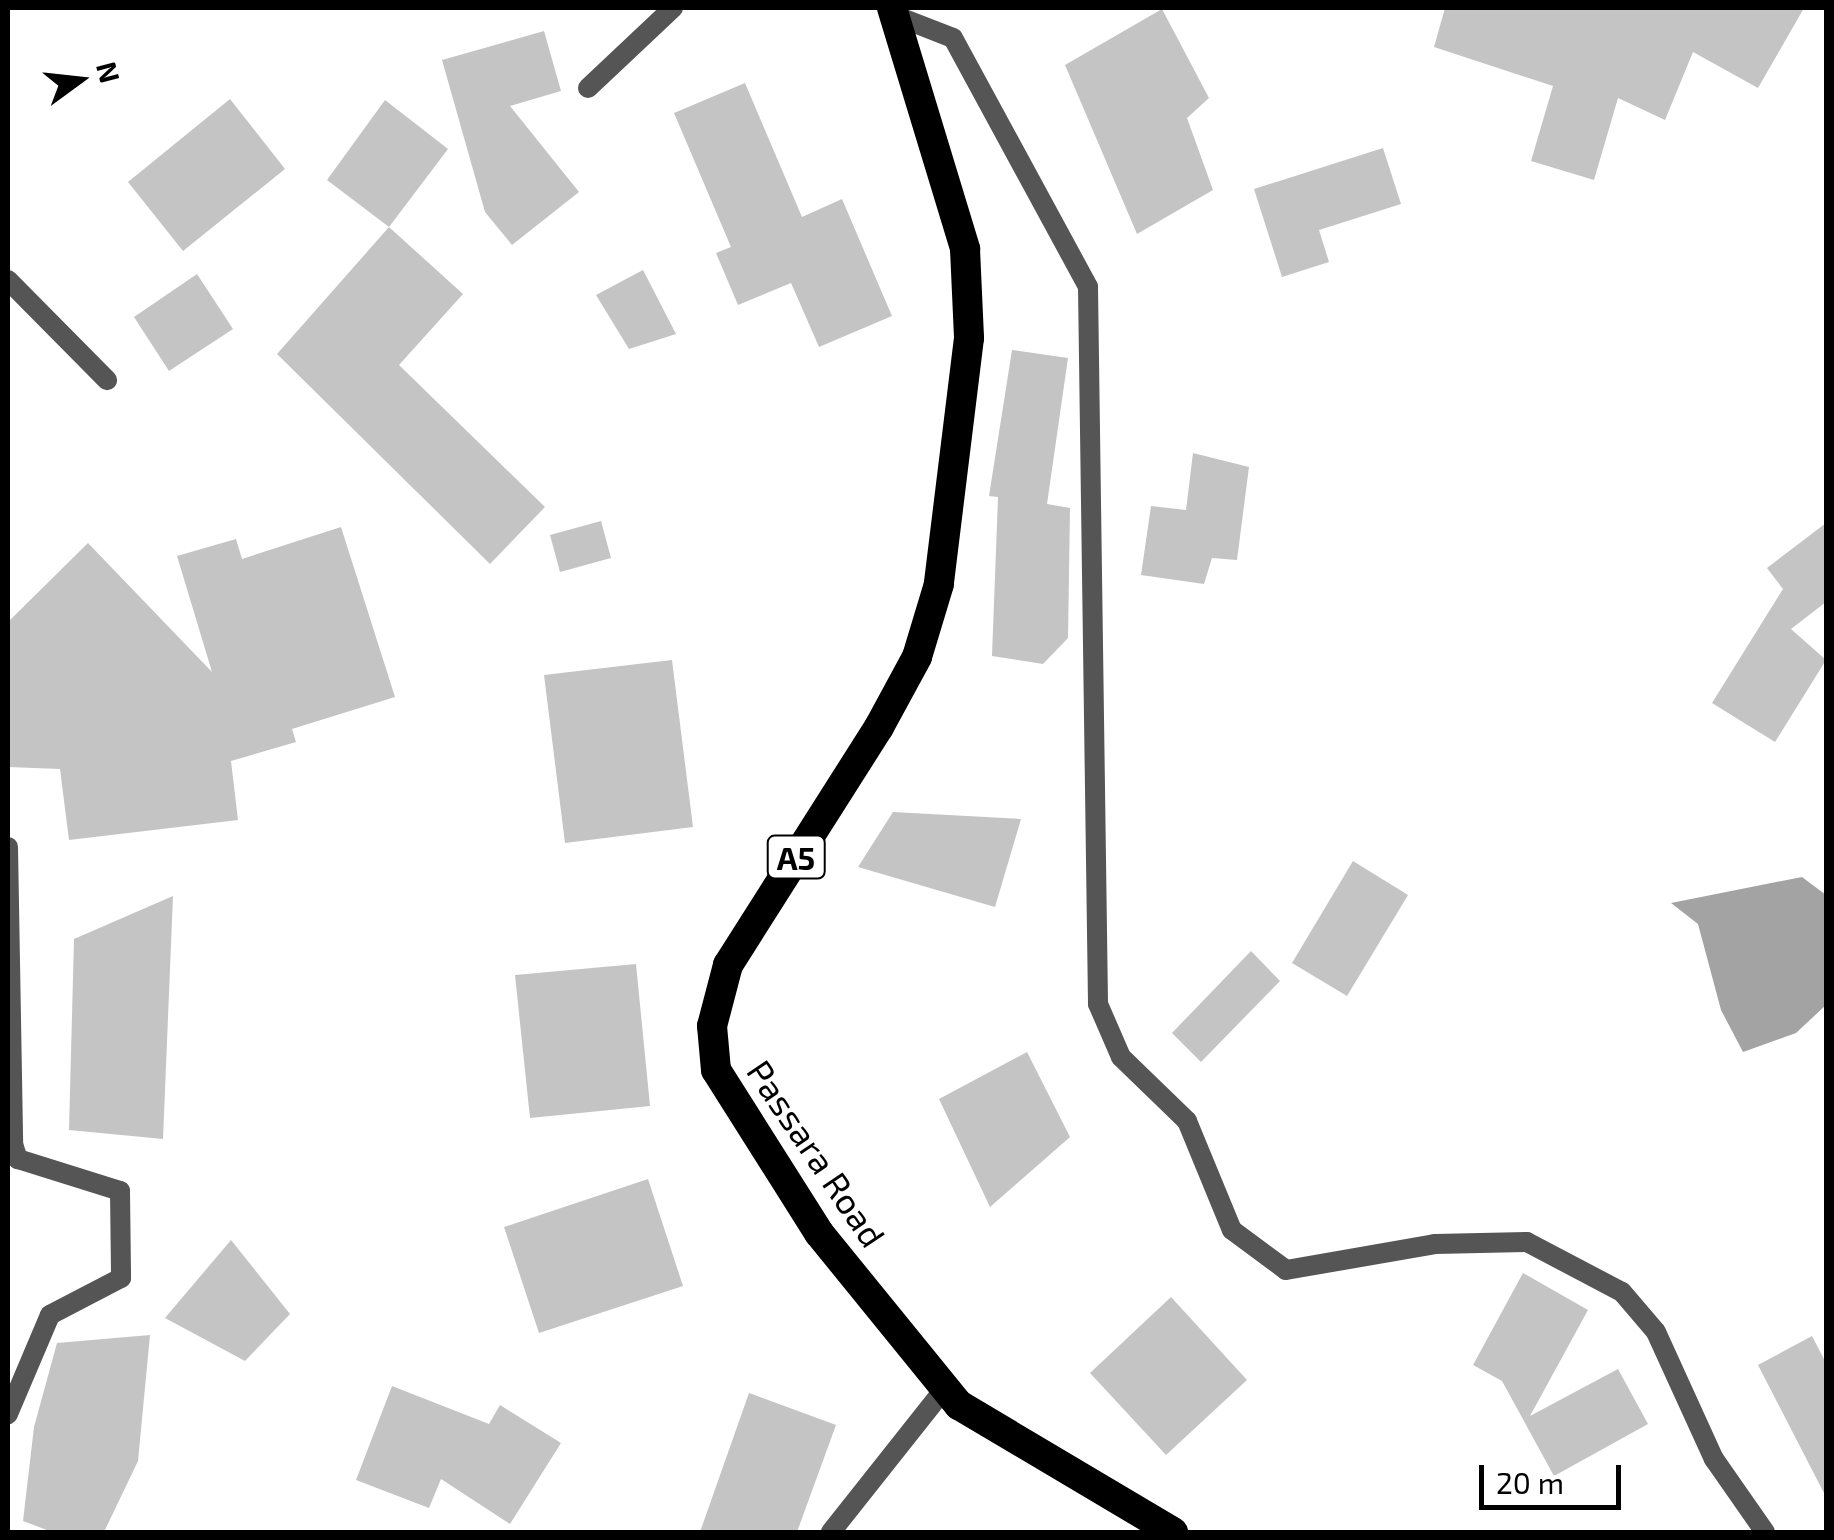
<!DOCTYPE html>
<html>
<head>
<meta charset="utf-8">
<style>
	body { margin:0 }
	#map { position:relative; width:1834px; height:1540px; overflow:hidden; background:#fff; font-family:"Exo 2",sans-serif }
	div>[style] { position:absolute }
	.water>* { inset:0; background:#a3a3a3 }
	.building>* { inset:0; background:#c4c4c4 }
	.lane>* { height:20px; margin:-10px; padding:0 10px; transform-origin:10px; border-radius:10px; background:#555 }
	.street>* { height:20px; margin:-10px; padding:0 10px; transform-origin:10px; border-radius:10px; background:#555 }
	.highway>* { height:30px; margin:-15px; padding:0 15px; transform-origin:15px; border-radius:15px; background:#000 }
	span { translate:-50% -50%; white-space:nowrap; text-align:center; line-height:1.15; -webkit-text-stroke:9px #fff; paint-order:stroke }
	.shield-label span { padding:2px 8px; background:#fff; border:2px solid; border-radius:8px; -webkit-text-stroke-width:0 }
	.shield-label { font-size:32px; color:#000; font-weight:700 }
	.street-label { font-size:35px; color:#000 }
	.frame { position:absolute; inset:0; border:10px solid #000; pointer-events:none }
	.north { position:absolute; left:30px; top:30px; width:100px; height:100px; -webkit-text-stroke:8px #fff; paint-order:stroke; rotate:75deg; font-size:28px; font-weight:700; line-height:40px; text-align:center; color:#000 }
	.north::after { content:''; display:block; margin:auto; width:35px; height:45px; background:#000; clip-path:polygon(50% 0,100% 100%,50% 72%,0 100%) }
	.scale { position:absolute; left:1479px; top:1465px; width:142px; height:45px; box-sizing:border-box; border:5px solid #000; border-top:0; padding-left:12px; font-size:30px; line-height:35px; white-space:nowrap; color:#000; -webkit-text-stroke:8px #fff; paint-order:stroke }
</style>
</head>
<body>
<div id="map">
	<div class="water">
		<i style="clip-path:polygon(1802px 877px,1826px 895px,1826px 1005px,1796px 1033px,1743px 1052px,1721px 1010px,1698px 924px,1671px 903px)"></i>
	</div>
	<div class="building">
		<i style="clip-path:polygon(1445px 8px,1804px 8px,1758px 88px,1693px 52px,1665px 120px,1618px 98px,1594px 180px,1531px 161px,1553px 86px,1434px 47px)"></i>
		<i style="clip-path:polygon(1162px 9px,1209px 98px,1187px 118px,1213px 190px,1137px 234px,1065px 65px)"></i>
		<i style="clip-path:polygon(544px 31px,561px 91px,510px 106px,579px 192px,512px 245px,485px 212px,442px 60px)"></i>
		<i style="clip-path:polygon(745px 83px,802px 217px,842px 199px,892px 316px,819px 347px,791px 283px,738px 305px,716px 253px,731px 247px,674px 113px)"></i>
		<i style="clip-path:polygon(230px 99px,285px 169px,183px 251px,128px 182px)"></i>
		<i style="clip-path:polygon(385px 100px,448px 149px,389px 227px,327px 180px)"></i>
		<i style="clip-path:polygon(1383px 148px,1401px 204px,1319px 230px,1329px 262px,1282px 277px,1254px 189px)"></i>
		<i style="clip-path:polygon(389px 227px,463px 294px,399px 365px,545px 507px,490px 564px,277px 354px)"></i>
		<i style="clip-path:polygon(643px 270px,676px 334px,629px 349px,596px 295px)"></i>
		<i style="clip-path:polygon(197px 274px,233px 329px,169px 371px,134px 317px)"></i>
		<i style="clip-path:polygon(1012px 350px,1068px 358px,1047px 504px,1070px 508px,1068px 638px,1043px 664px,992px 656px,998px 497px,989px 496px)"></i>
		<i style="clip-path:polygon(1193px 453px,1249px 467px,1237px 560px,1212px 558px,1204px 584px,1141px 575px,1151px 506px,1186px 510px)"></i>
		<i style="clip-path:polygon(601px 521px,611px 558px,560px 572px,550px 535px)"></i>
		<i style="clip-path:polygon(1826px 523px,1826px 602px,1791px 629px,1826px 660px,1775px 742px,1712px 703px,1783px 589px,1767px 568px)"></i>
		<i style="clip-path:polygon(341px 527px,395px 697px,292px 729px,296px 742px,231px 761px,238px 820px,69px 840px,60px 769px,8px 767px,8px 622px,88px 543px,212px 672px,177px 556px,236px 539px,242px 559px)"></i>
		<i style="clip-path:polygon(672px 660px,693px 827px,565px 843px,544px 675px)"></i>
		<i style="clip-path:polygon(893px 812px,1021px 819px,995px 907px,858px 867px)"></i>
		<i style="clip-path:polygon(1353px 861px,1408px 895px,1347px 996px,1292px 963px)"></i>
		<i style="clip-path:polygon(173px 896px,163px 1139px,69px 1130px,74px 939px)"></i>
		<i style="clip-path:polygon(1251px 951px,1280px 981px,1201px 1062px,1172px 1033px)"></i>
		<i style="clip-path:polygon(636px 964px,650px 1106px,530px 1118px,515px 975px)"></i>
		<i style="clip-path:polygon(1027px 1052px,1070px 1137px,990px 1207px,939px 1099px)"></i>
		<i style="clip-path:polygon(648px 1179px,683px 1286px,539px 1333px,504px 1227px)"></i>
		<i style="clip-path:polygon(231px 1240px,290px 1314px,245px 1361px,165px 1318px)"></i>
		<i style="clip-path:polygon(1523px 1273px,1588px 1310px,1530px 1416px,1618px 1369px,1648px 1424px,1554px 1476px,1502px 1381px,1473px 1365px)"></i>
		<i style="clip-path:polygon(1171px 1297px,1247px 1380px,1166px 1455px,1090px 1373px)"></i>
		<i style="clip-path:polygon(150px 1335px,138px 1461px,104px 1532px,52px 1532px,23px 1521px,34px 1427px,57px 1343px)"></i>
		<i style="clip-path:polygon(1812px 1336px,1826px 1363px,1826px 1497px,1758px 1365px)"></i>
		<i style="clip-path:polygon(392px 1386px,489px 1424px,500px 1405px,561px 1443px,510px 1524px,441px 1479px,429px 1508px,356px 1480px)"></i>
		<i style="clip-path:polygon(749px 1393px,836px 1425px,797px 1532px,700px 1532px)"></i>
	</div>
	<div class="lane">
		<i style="left:894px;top:15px;width:63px;rotate:21.3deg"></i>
		<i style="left:953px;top:38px;width:283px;rotate:61.5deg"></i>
		<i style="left:1088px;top:287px;width:717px;rotate:89.2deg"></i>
		<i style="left:1098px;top:1004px;width:58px;rotate:66.5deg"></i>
		<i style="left:1121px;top:1057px;width:92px;rotate:44.1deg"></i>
		<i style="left:1187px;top:1121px;width:118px;rotate:67.6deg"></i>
		<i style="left:1232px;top:1230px;width:67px;rotate:36.5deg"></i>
		<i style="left:1286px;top:1270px;width:151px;rotate:-9.9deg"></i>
		<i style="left:1435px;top:1244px;width:92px;rotate:-1.2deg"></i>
		<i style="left:1527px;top:1242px;width:107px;rotate:27.8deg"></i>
		<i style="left:1622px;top:1292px;width:52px;rotate:49.6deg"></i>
		<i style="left:1656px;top:1332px;width:140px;rotate:65.5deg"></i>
		<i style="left:1714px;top:1459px;width:89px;rotate:55.1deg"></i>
		<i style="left:588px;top:88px;width:117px;rotate:-43.3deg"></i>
		<i style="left:8px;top:280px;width:141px;rotate:45.3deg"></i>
	</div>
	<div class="street">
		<i style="left:8px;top:847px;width:297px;rotate:89deg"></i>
		<i style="left:13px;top:1144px;width:16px;rotate:72deg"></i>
		<i style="left:18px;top:1159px;width:107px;rotate:17.4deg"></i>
		<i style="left:120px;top:1191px;width:87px;rotate:89.3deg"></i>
		<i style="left:121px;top:1278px;width:80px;rotate:152.5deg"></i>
		<i style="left:50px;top:1315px;width:108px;rotate:113deg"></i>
		<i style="left:831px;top:1532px;width:184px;rotate:-51.6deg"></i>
	</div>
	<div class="highway">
		<i style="left:892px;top:8px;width:252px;rotate:73.1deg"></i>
		<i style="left:965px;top:249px;width:89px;rotate:87.4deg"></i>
		<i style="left:969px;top:338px;width:248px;rotate:97deg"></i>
		<i style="left:939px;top:584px;width:76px;rotate:106.8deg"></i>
		<i style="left:917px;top:657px;width:80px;rotate:118.5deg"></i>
		<i style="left:879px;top:727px;width:282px;rotate:122.4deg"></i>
		<i style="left:728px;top:965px;width:63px;rotate:104.7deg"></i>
		<i style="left:712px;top:1026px;width:44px;rotate:84.8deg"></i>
		<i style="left:716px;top:1070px;width:193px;rotate:57.7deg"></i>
		<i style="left:819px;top:1233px;width:222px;rotate:50.9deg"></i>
		<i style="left:959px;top:1405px;width:249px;rotate:30.7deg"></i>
	</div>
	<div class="shield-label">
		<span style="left:796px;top:857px">A5</span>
	</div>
	<div class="street-label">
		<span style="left:817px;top:1153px;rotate:56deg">Passara Road</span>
	</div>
	<div class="frame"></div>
	<div class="north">N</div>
	<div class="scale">20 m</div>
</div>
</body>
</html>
